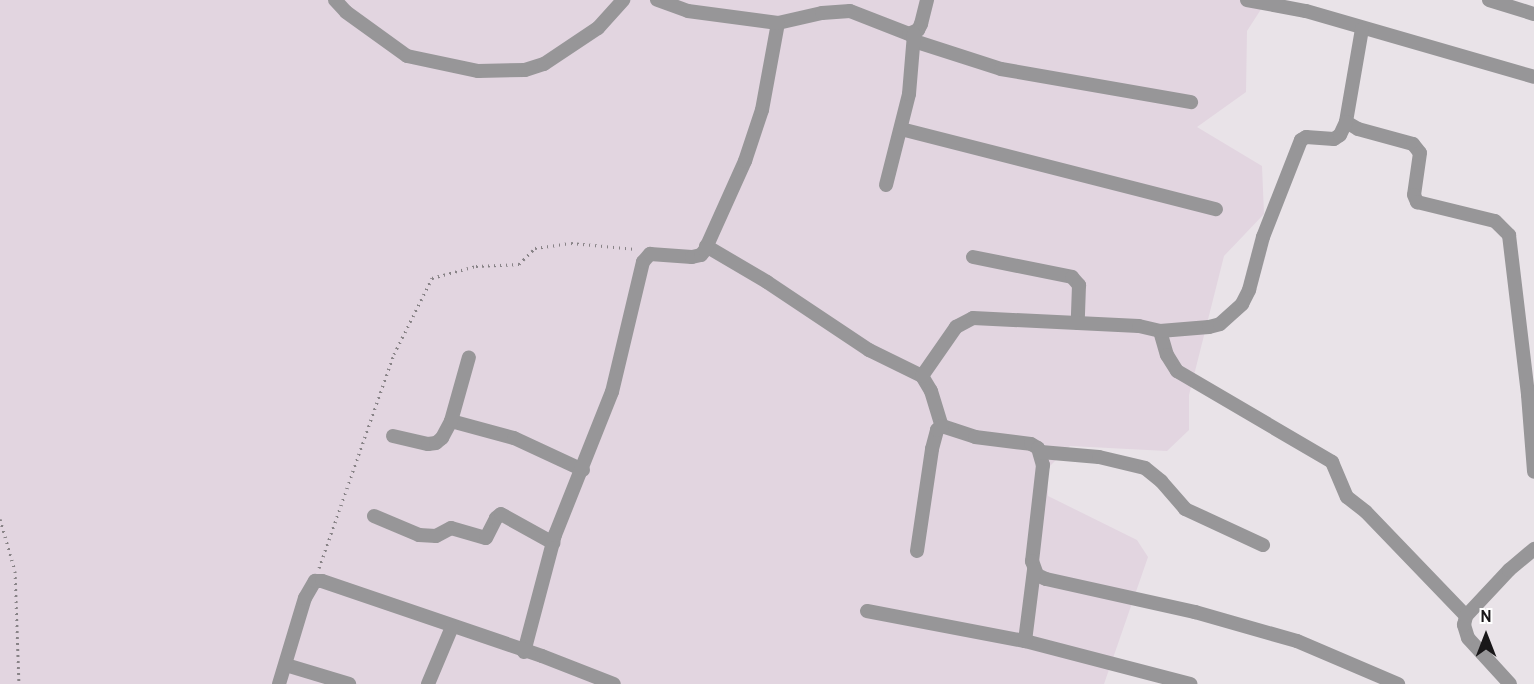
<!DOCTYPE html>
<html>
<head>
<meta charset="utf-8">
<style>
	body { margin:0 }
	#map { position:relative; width:1534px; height:684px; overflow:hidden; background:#e9e3e8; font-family:Overpass,sans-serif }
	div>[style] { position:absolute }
	.built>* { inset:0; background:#e2d5e0 }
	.path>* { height:3px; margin-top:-1.5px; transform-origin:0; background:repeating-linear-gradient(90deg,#888387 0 1.5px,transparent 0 6px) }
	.minor>* { height:14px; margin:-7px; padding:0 7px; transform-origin:7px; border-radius:7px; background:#979698 }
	span { translate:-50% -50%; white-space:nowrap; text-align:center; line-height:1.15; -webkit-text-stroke:5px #fff; paint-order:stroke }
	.north { position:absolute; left:1456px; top:606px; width:60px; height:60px; -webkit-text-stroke:4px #fff; paint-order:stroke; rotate:0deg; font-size:16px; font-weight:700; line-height:24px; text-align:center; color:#191719 }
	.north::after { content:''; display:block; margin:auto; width:21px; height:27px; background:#191719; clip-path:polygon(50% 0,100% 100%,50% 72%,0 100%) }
</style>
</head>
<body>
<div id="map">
	<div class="built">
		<i style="clip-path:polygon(0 0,1267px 0,1247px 31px,1246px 92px,1197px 127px,1262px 166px,1264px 214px,1224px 256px,1189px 395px,1189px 430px,1167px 451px,1070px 446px,1047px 469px,1048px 496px,1137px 540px,1148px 557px,1104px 684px,0 684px)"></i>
	</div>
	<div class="path">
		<i style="left:0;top:519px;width:54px;rotate:73.9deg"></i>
		<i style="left:15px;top:571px;width:113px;rotate:88deg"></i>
		<i style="left:319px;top:568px;width:227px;rotate:-70.7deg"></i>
		<i style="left:394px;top:354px;width:85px;rotate:-63.4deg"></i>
		<i style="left:432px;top:278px;width:46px;rotate:-15.3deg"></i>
		<i style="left:476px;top:266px;width:43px;rotate:-2.7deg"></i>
		<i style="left:519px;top:264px;width:23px;rotate:-45deg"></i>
		<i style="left:535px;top:248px;width:36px;rotate:-8deg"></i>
		<i style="left:571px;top:243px;width:65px;rotate:5.3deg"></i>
	</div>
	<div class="minor">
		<i style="left:335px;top:0;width:16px;rotate:47deg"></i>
		<i style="left:346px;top:12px;width:75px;rotate:35.8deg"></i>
		<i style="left:407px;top:56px;width:73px;rotate:11.9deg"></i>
		<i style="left:478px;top:71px;width:47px;rotate:-1.2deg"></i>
		<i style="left:525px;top:70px;width:20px;rotate:-18deg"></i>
		<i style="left:544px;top:64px;width:65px;rotate:-33.7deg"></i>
		<i style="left:598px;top:28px;width:38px;rotate:-48deg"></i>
		<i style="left:1247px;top:0;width:60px;rotate:10.6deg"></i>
		<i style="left:1306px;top:11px;width:237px;rotate:16.1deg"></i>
		<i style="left:1489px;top:0;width:47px;rotate:17.3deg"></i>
		<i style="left:778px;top:23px;width:45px;rotate:-12.8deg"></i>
		<i style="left:822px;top:13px;width:28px;rotate:-4deg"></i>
		<i style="left:850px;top:11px;width:63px;rotate:21.3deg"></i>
		<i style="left:909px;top:34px;width:10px;rotate:-24deg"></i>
		<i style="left:918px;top:30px;width:7px;rotate:-63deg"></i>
		<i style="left:921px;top:24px;width:25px;rotate:-76deg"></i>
		<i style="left:1362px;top:29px;width:94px;rotate:99.8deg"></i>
		<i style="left:1346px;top:122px;width:14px;rotate:30deg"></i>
		<i style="left:1358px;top:129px;width:57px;rotate:15.3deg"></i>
		<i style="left:1413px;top:144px;width:11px;rotate:52deg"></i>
		<i style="left:1420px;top:153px;width:42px;rotate:98.1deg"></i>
		<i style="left:1414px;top:195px;width:8px;rotate:67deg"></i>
		<i style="left:1417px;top:202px;width:80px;rotate:13.7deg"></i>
		<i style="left:1495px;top:221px;width:20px;rotate:45deg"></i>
		<i style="left:1509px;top:235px;width:161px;rotate:83.2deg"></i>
		<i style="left:1528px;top:395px;width:77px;rotate:85.5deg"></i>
		<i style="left:914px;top:41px;width:91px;rotate:17.8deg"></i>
		<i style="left:1001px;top:69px;width:193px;rotate:9.9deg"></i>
		<i style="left:901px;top:129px;width:325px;rotate:14.3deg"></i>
		<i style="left:886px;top:185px;width:94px;rotate:-75.8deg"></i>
		<i style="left:909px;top:94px;width:60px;rotate:-85.2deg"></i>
		<i style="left:706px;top:246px;width:71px;rotate:30.5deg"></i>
		<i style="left:767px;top:282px;width:123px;rotate:33.7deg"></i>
		<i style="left:869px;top:350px;width:59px;rotate:26.1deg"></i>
		<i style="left:922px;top:376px;width:17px;rotate:59deg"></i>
		<i style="left:931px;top:391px;width:37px;rotate:73deg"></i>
		<i style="left:942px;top:426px;width:35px;rotate:18deg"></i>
		<i style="left:975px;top:437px;width:56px;rotate:7.1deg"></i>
		<i style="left:1031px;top:444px;width:8px;rotate:30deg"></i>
		<i style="left:1038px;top:448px;width:18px;rotate:74deg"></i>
		<i style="left:1043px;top:465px;width:97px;rotate:96.5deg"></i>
		<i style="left:1032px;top:561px;width:15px;rotate:70deg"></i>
		<i style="left:1037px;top:575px;width:10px;rotate:24deg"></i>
		<i style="left:1046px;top:579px;width:153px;rotate:12.5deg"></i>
		<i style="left:1195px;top:612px;width:106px;rotate:15.9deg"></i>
		<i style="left:1297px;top:641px;width:110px;rotate:23.1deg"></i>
		<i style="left:973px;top:257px;width:101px;rotate:11.4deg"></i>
		<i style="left:1072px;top:277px;width:11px;rotate:49deg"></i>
		<i style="left:1079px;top:285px;width:38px;rotate:92deg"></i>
		<i style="left:1160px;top:331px;width:25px;rotate:74deg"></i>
		<i style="left:1167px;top:355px;width:19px;rotate:58deg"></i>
		<i style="left:1177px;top:371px;width:180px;rotate:30.4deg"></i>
		<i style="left:1332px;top:462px;width:38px;rotate:67deg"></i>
		<i style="left:1347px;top:497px;width:24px;rotate:38deg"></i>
		<i style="left:1366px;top:512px;width:144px;rotate:46.1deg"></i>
		<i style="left:922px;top:376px;width:60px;rotate:-55.2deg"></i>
		<i style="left:956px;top:327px;width:19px;rotate:-28deg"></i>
		<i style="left:973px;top:318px;width:166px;rotate:2.8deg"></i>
		<i style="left:1139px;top:326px;width:22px;rotate:13deg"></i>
		<i style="left:1160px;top:331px;width:49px;rotate:-4.7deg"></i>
		<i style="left:1209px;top:327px;width:11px;rotate:-15deg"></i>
		<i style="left:1220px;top:324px;width:30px;rotate:-42deg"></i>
		<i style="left:1242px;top:304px;width:16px;rotate:-63deg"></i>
		<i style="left:1249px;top:290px;width:55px;rotate:-75.2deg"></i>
		<i style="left:1263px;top:237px;width:104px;rotate:-68.6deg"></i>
		<i style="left:1301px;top:140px;width:6px;rotate:-31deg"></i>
		<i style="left:1306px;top:137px;width:28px;rotate:4deg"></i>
		<i style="left:1334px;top:139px;width:7px;rotate:-34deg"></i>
		<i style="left:1340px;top:135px;width:14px;rotate:-65deg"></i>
		<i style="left:451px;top:421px;width:65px;rotate:15.1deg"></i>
		<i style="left:514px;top:438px;width:76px;rotate:24.9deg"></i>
		<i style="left:393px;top:436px;width:36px;rotate:13deg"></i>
		<i style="left:428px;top:444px;width:8px;rotate:-7deg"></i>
		<i style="left:436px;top:443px;width:8px;rotate:-40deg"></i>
		<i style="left:442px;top:438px;width:19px;rotate:-62deg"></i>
		<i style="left:451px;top:421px;width:66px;rotate:-74.3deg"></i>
		<i style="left:1041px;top:452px;width:58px;rotate:4.9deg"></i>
		<i style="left:1099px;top:457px;width:47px;rotate:13.4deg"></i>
		<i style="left:1145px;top:468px;width:21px;rotate:39deg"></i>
		<i style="left:1161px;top:481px;width:37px;rotate:49deg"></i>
		<i style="left:1185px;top:509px;width:86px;rotate:24.8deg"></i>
		<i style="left:374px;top:516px;width:49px;rotate:22.9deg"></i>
		<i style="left:419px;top:535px;width:17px;rotate:3deg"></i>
		<i style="left:436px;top:536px;width:17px;rotate:-28deg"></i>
		<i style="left:451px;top:528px;width:36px;rotate:16deg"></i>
		<i style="left:486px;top:538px;width:22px;rotate:-63deg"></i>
		<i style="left:496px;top:518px;width:6px;rotate:-39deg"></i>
		<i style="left:501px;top:514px;width:60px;rotate:29.1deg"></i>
		<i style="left:917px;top:551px;width:103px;rotate:-81.6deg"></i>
		<i style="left:932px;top:449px;width:20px;rotate:-75deg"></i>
		<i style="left:937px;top:430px;width:6px;rotate:-39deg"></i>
		<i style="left:867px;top:611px;width:161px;rotate:10.8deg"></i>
		<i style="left:1025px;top:641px;width:171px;rotate:14.6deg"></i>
		<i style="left:1025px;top:641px;width:72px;rotate:-82.8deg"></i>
		<i style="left:524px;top:652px;width:121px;rotate:-75.2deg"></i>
		<i style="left:555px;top:535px;width:154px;rotate:-68.3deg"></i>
		<i style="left:612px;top:392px;width:134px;rotate:-76.6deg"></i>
		<i style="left:643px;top:262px;width:11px;rotate:-49deg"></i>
		<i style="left:650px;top:254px;width:42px;rotate:4.1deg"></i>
		<i style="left:692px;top:257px;width:9px;rotate:-13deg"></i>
		<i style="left:701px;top:255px;width:6px;rotate:-51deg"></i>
		<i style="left:705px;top:250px;width:98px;rotate:-65.8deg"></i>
		<i style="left:745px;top:161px;width:54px;rotate:-71.6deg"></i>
		<i style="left:762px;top:110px;width:88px;rotate:-79.6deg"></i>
		<i style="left:778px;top:23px;width:91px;rotate:-172.4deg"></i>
		<i style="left:688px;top:11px;width:33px;rotate:-160deg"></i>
		<i style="left:286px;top:665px;width:66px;rotate:16.8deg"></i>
		<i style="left:279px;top:684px;width:90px;rotate:-73.2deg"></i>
		<i style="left:305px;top:598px;width:20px;rotate:-60deg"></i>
		<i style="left:315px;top:581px;width:7px"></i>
		<i style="left:322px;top:581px;width:232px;rotate:18.8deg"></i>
		<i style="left:542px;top:656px;width:77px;rotate:21.3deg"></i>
		<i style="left:428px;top:684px;width:62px;rotate:-67.2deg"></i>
		<i style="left:1510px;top:684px;width:62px;rotate:-132.4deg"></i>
		<i style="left:1468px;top:638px;width:14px;rotate:-107deg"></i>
		<i style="left:1464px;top:625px;width:9px;rotate:-77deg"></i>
		<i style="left:1466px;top:616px;width:63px;rotate:-46.9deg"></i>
		<i style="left:1509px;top:570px;width:33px;rotate:-40deg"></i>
	</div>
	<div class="north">N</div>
</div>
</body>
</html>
